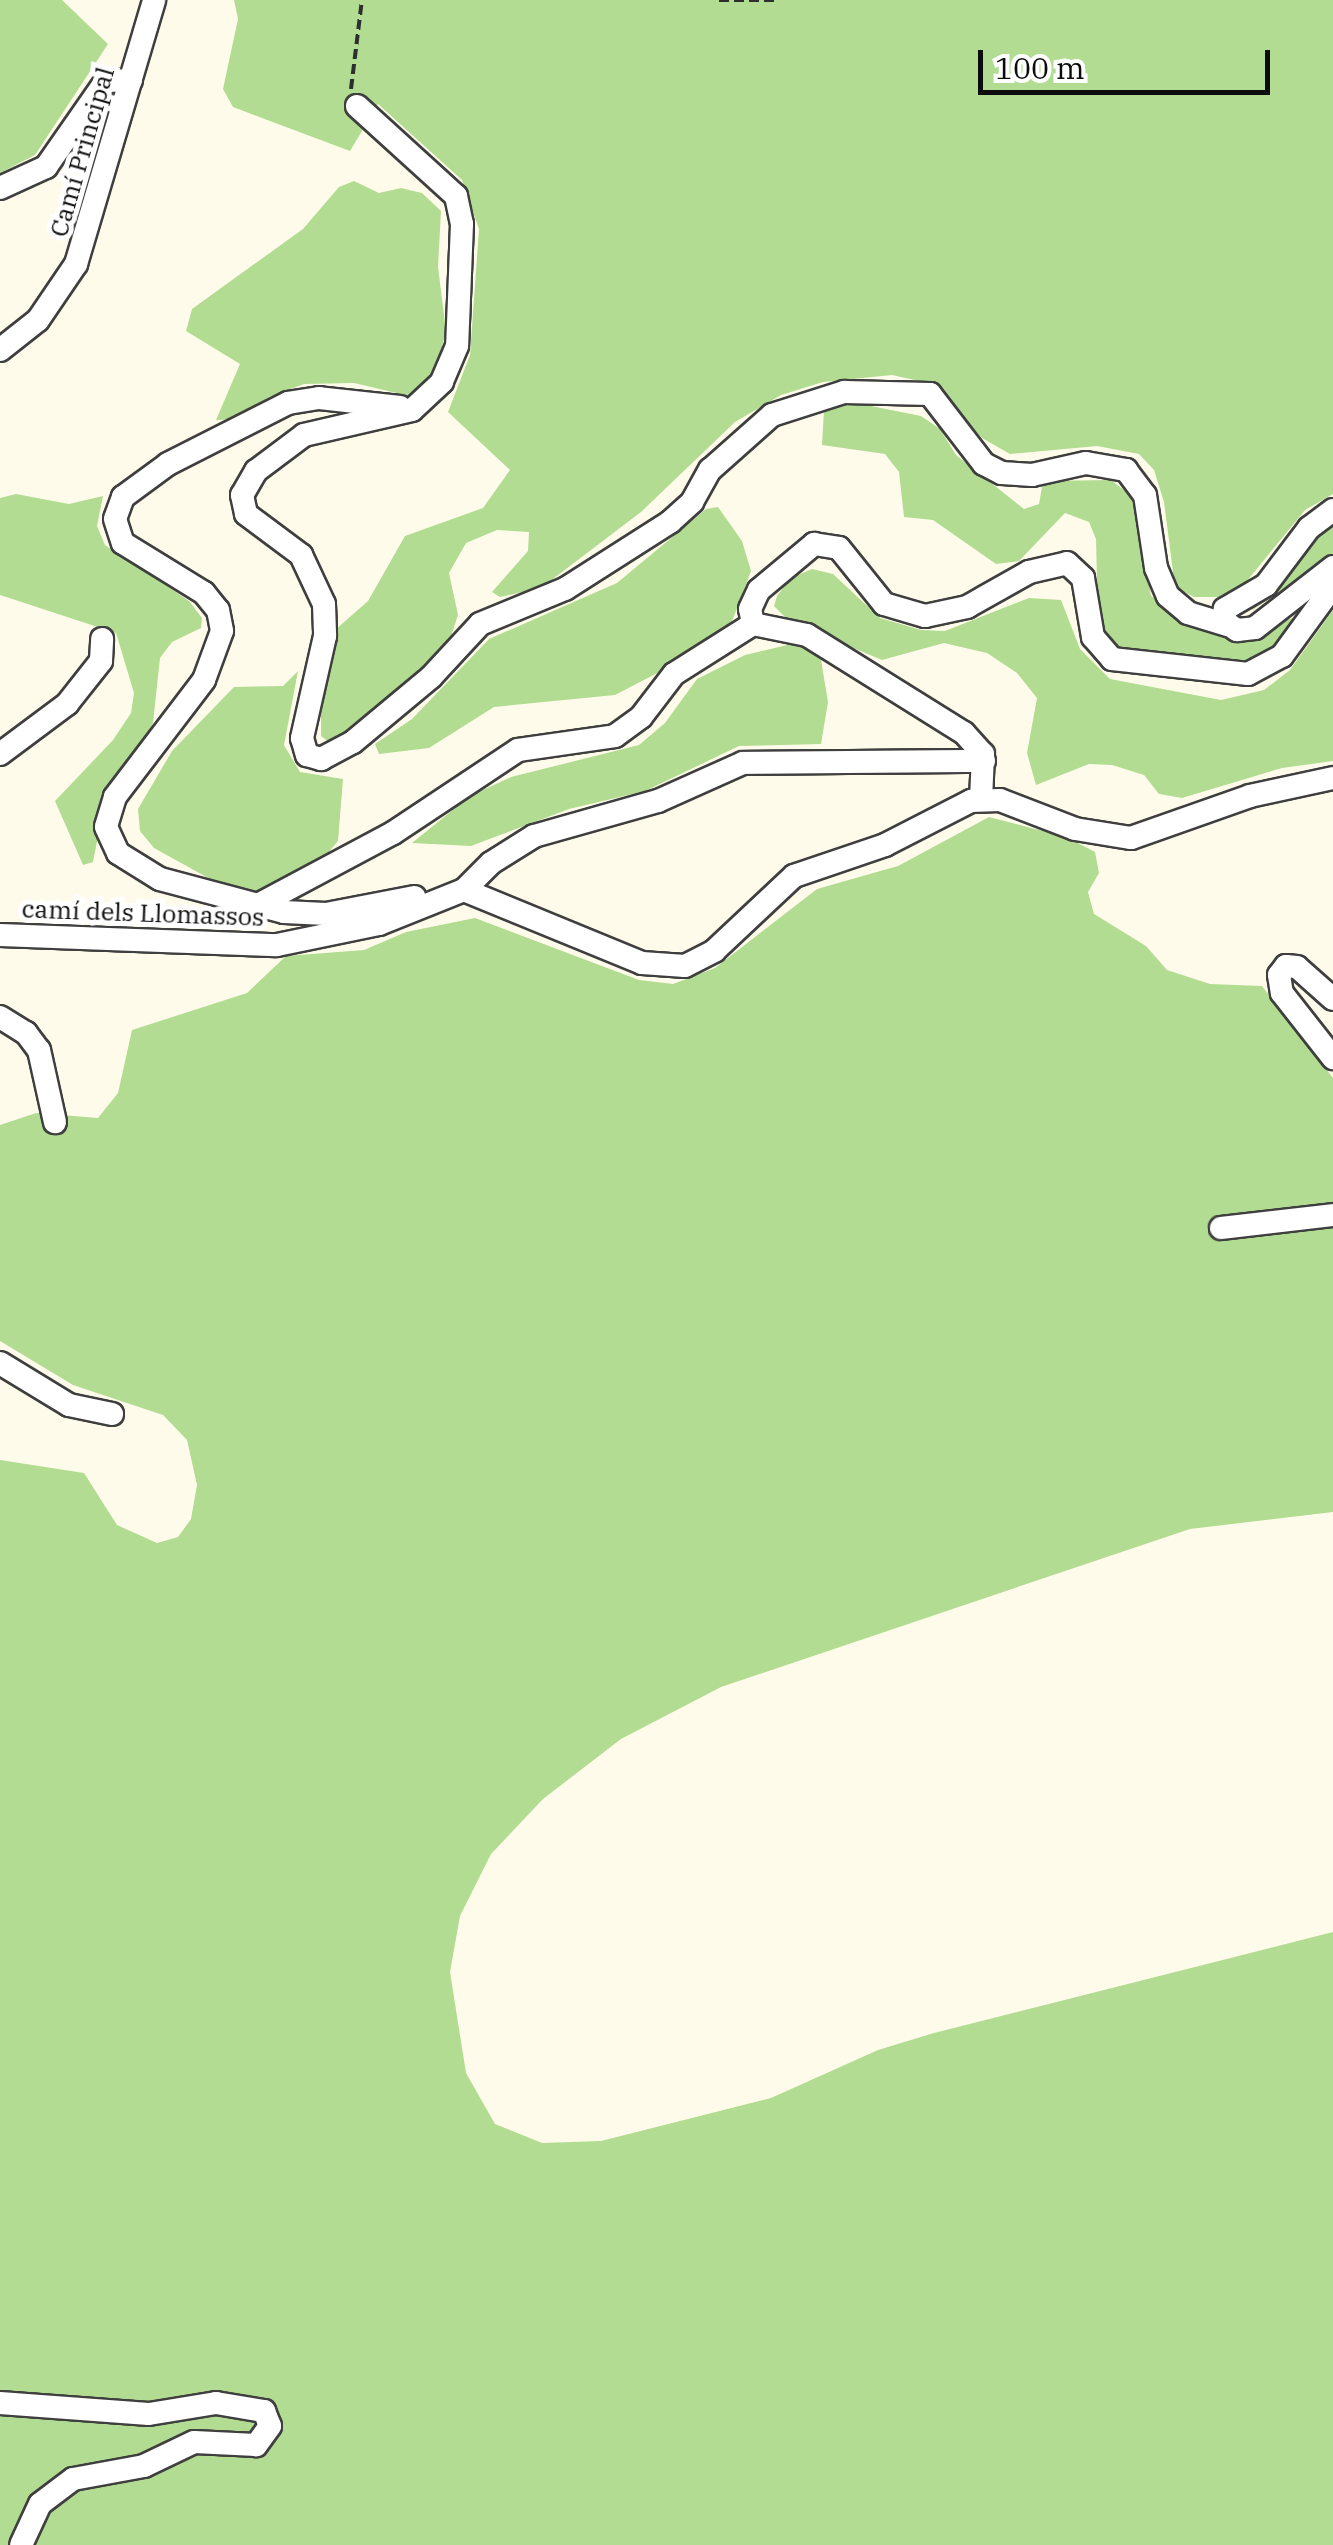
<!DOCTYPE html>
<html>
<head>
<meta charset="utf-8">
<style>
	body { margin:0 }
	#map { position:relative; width:1333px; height:2545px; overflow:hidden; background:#fffbea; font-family:"IBM Plex Serif",serif }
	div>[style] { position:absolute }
	.forest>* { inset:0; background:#b2dc91 }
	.path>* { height:4px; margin-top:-2px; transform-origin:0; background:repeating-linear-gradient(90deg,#2e2e2e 0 10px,transparent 0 15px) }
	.roads { filter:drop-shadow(2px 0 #3f3f3f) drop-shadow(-2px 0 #3f3f3f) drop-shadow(0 2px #3f3f3f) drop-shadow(0 -2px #3f3f3f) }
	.street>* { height:22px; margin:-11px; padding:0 11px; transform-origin:11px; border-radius:11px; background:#fff }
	span { translate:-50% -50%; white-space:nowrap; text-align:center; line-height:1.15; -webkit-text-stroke:10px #fff; paint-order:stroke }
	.street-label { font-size:25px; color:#0c0c0c }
	.scale { position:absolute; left:978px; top:50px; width:292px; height:45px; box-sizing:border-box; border:5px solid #0c0c0c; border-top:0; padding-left:12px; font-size:30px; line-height:35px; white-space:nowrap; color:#0c0c0c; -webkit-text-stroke:8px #fff; paint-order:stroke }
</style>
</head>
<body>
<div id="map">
	<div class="forest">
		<i style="clip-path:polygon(0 0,62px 0,108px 44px,35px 155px,0 173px)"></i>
		<i style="clip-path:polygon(234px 0,1333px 0,1333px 494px,1305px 510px,1242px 587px,1224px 597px,1194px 597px,1175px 587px,1164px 502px,1154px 470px,1139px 454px,1097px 446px,1010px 454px,982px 438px,933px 384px,892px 375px,823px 382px,781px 395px,735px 422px,641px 512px,541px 588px,500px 597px,492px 592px,528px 551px,529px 532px,497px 530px,466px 543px,449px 573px,458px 615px,451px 636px,367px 725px,329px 742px,321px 736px,321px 704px,335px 630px,368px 601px,405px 536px,483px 508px,510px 470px,448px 412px,470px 355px,479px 229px,462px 180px,378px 104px,350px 151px,233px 107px,223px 89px,238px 19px)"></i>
		<i style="clip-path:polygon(354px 181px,379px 193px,401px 188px,422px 193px,441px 211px,438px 267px,446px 331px,435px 375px,419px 393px,405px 395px,354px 383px,304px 384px,269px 397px,239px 419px,216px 420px,240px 364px,186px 331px,192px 309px,303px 229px,339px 187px)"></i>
		<i style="clip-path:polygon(851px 402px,921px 416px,940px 429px,956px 455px,1024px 509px,1039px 504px,1043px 481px,1111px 480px,1129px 494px,1136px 510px,1151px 596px,1197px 628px,1229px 636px,1300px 616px,1268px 652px,1248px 662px,1218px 665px,1120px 649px,1098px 621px,1096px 539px,1089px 522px,1065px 513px,1019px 561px,996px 564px,933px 520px,904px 517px,899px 472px,885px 454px,822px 445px,824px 410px)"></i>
		<i style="clip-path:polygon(16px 494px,69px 504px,103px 496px,97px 526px,105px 545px,189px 601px,202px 618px,201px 628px,172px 642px,160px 658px,153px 723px,99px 831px,93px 862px,83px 865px,55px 801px,113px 740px,131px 713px,134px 693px,116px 633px,0 595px,0 498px)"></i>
		<i style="clip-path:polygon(718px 507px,742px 541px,751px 571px,733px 619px,715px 643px,615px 695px,494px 707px,429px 748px,379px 754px,375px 744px,412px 719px,489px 639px,617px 583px,706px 509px)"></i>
		<i style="clip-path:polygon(1333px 524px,1333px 555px,1251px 611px,1313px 540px)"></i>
		<i style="clip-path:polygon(812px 569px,833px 574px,880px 618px,921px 630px,945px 631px,1029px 598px,1061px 600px,1080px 649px,1110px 679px,1221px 700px,1264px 690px,1290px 670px,1333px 610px,1333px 761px,1282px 768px,1182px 798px,1159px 794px,1144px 775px,1112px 765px,1089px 764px,1036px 785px,1027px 753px,1037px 698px,1017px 673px,987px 653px,944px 643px,882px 660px,789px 621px,774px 606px,777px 596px,791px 578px)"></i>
		<i style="clip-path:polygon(800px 642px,821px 660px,828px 702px,821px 744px,739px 746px,645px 791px,569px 809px,471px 846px,412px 843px,470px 796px,511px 777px,639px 745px,665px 723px,697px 679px,745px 655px)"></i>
		<i style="clip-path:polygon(298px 671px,284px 745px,300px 772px,343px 779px,338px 841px,323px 859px,259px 894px,221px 885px,154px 848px,140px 831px,138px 809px,172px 751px,234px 687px,283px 686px)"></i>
		<i style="clip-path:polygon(989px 817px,1066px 837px,1095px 852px,1099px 873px,1088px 892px,1094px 914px,1146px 946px,1167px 970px,1210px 984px,1262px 986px,1333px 1078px,1333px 1512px,1190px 1529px,721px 1687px,621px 1739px,543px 1799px,491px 1854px,460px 1916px,450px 1972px,466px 2073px,495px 2124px,542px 2143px,601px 2141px,771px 2098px,878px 2050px,934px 2033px,1333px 1932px,1333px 2545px,0 2545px,0 1460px,84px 1473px,117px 1525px,157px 1543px,178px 1537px,191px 1519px,197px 1485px,187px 1440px,163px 1415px,73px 1385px,0 1341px,0 1125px,36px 1113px,98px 1118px,118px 1093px,132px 1030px,247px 993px,286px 956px,364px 950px,406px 932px,475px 918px,639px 980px,673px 984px,715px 968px,817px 889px,898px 866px)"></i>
	</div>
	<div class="path">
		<i style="left:719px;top:0;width:60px"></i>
		<i style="left:351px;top:89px;width:90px;rotate:-83deg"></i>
	</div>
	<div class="roads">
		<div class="street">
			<i style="left:357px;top:106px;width:134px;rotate:42.3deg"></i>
			<i style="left:456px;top:196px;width:29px;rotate:78deg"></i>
			<i style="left:462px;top:224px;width:122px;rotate:92.3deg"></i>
			<i style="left:457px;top:346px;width:39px;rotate:113deg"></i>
			<i style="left:442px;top:382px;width:41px;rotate:137deg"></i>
			<i style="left:412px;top:410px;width:111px;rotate:167deg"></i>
			<i style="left:304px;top:435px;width:60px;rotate:143.1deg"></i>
			<i style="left:256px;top:471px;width:28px;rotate:120deg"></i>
			<i style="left:242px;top:495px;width:19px;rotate:78deg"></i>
			<i style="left:246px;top:514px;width:69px;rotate:36.7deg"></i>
			<i style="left:301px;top:555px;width:54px;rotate:64.9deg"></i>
			<i style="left:324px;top:604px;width:32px;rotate:88deg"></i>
			<i style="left:325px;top:636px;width:105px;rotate:102.7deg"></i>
			<i style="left:302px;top:738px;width:18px;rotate:74deg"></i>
			<i style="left:307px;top:755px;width:15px;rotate:16deg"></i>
			<i style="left:321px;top:759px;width:36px;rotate:-28deg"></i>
			<i style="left:353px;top:742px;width:102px;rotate:-39.8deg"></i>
			<i style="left:431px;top:677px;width:72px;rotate:-47.2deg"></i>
			<i style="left:480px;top:624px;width:92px;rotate:-22.4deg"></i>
			<i style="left:565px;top:589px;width:125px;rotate:-32.5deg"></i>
			<i style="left:670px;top:522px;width:30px;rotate:-42deg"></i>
			<i style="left:692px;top:502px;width:37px;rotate:-61deg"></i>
			<i style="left:710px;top:470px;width:83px;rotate:-41.6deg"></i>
			<i style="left:772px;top:415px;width:76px;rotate:-17.7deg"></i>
			<i style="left:844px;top:392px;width:86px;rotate:1.3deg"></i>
			<i style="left:930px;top:394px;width:88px;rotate:52.4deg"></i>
			<i style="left:984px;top:464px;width:20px;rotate:27deg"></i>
			<i style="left:1002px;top:473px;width:30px;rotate:4deg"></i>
			<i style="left:1032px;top:475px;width:55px;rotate:-12.5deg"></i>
			<i style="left:1086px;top:463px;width:41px;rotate:9.9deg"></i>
			<i style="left:1126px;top:470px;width:31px;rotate:53deg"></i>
			<i style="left:1145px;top:495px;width:74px;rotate:81.4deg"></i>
			<i style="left:1156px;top:568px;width:30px;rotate:67deg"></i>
			<i style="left:1168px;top:596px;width:26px;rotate:40deg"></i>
			<i style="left:1188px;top:613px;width:41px;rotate:17.1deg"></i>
			<i style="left:0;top:188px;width:51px;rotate:-24.5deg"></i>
			<i style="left:46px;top:167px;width:105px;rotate:-55.1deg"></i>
			<i style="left:106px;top:81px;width:25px;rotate:-2deg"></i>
			<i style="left:0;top:350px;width:48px;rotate:-38.3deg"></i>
			<i style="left:38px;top:320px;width:68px;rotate:-55.8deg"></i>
			<i style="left:76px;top:264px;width:275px;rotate:-73.5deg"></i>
			<i style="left:400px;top:407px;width:81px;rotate:-173.7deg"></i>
			<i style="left:319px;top:398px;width:31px;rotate:171deg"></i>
			<i style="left:288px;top:403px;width:135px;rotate:153.1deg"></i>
			<i style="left:168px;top:464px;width:56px;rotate:143.7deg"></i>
			<i style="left:123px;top:497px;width:23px;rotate:110deg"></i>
			<i style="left:115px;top:519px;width:25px;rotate:72deg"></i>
			<i style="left:123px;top:543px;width:95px;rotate:31.7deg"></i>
			<i style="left:204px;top:593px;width:22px;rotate:51deg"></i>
			<i style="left:218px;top:610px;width:21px;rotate:79deg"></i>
			<i style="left:222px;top:631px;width:52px;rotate:110.2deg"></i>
			<i style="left:204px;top:680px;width:147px;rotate:127.3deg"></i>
			<i style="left:115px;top:797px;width:31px;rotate:107deg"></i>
			<i style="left:106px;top:827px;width:29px;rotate:65deg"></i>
			<i style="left:118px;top:853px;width:49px;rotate:31.8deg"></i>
			<i style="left:160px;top:879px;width:128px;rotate:14.9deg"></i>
			<i style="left:284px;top:912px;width:42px;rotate:2.7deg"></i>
			<i style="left:326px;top:914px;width:90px;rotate:-10.9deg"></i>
			<i style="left:1333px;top:510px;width:30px;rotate:143deg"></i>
			<i style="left:1309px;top:528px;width:71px;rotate:127deg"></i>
			<i style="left:1266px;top:585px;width:48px;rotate:149.7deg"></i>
			<i style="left:1225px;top:609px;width:12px;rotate:95deg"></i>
			<i style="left:1224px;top:621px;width:16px;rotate:35deg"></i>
			<i style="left:1237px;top:630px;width:18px;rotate:-6deg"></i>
			<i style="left:1255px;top:628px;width:99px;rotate:-38deg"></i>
			<i style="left:753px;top:624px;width:15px;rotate:-101deg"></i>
			<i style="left:750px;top:609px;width:21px;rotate:-65deg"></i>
			<i style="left:759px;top:590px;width:72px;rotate:-39.9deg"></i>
			<i style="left:814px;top:544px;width:25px;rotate:9deg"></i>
			<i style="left:839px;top:548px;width:72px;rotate:51.2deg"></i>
			<i style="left:884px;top:604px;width:43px;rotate:16.3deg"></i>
			<i style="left:925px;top:616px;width:43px;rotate:-12.1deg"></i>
			<i style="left:967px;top:607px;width:71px;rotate:-29.4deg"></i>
			<i style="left:1029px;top:572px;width:39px;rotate:-13deg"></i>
			<i style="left:1067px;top:563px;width:22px;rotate:43deg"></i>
			<i style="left:1083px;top:578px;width:60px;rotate:80.4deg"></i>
			<i style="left:1093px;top:637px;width:29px;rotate:49deg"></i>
			<i style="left:1112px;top:659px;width:137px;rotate:6.3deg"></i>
			<i style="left:1248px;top:674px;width:38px;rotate:-28deg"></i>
			<i style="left:1282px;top:656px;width:87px;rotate:-53.9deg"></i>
			<i style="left:0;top:754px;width:84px;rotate:-36.7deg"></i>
			<i style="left:67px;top:704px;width:55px;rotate:-51.7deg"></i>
			<i style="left:101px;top:661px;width:22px;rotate:-87deg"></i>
			<i style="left:464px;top:890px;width:38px;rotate:-45deg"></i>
			<i style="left:491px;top:863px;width:51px;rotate:-32.1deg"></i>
			<i style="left:534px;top:836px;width:129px;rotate:-15.8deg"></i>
			<i style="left:658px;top:801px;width:93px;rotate:-24.1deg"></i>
			<i style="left:743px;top:763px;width:241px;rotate:-0.5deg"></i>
			<i style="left:258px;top:905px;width:153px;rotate:-28.1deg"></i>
			<i style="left:393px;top:833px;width:150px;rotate:-33.6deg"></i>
			<i style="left:518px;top:750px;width:98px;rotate:-8.2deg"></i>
			<i style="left:615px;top:736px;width:32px;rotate:-36deg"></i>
			<i style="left:641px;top:717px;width:54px;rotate:-52.5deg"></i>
			<i style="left:674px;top:674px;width:93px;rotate:-32.3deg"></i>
			<i style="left:753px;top:624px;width:55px;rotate:11.5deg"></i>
			<i style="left:807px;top:635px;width:185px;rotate:32deg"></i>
			<i style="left:964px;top:733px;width:28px;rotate:48deg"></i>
			<i style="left:983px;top:754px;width:45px;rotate:92.5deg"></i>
			<i style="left:0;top:935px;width:277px;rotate:2.1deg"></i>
			<i style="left:277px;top:945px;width:104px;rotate:-11.6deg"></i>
			<i style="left:379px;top:924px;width:92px;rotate:-21.8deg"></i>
			<i style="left:464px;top:890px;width:192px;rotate:22.3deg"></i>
			<i style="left:642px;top:963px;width:43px;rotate:4deg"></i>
			<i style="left:685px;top:966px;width:33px;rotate:-27deg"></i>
			<i style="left:714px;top:951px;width:110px;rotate:-43.2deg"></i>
			<i style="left:794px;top:876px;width:96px;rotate:-18.8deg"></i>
			<i style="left:885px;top:845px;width:97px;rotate:-27.1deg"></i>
			<i style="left:971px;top:801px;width:29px;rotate:-2deg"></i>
			<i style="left:1000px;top:800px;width:80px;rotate:21.1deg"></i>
			<i style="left:1075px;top:829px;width:57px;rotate:9.1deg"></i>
			<i style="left:1131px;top:838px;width:126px;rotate:-19.4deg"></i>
			<i style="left:1250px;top:796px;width:85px;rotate:-12.2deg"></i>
			<i style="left:1333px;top:999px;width:48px;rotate:-138.4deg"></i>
			<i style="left:1297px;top:967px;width:11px;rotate:-175deg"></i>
			<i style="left:1286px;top:966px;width:11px;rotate:128deg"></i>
			<i style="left:1279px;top:975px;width:18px;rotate:81deg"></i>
			<i style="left:1282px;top:993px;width:83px;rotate:51.9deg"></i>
			<i style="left:0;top:1017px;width:31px;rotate:32deg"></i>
			<i style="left:26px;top:1033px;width:21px;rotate:53deg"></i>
			<i style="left:39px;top:1050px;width:74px;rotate:77.5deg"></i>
			<i style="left:1221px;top:1228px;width:113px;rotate:-6.6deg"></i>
			<i style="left:0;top:1363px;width:81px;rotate:31.3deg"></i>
			<i style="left:69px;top:1405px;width:44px;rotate:11.8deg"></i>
			<i style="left:0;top:2403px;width:149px;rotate:4.2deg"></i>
			<i style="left:149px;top:2414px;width:68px;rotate:-9.3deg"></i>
			<i style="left:216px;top:2403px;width:49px;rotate:9.5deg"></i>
			<i style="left:264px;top:2411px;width:16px;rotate:68deg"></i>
			<i style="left:270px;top:2426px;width:24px;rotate:126deg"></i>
			<i style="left:256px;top:2445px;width:62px;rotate:-177.2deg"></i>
			<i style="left:194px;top:2442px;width:55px;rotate:154.4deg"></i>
			<i style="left:144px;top:2466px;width:72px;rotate:169.6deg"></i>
			<i style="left:73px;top:2479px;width:41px;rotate:142.9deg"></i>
			<i style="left:40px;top:2504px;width:45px;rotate:114.9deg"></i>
		</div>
	</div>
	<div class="street-label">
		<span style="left:82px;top:152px;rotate:-74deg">Camí Principal</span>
		<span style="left:143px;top:913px;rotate:2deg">camí dels Llomassos</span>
	</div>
	<div class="scale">100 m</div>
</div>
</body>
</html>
